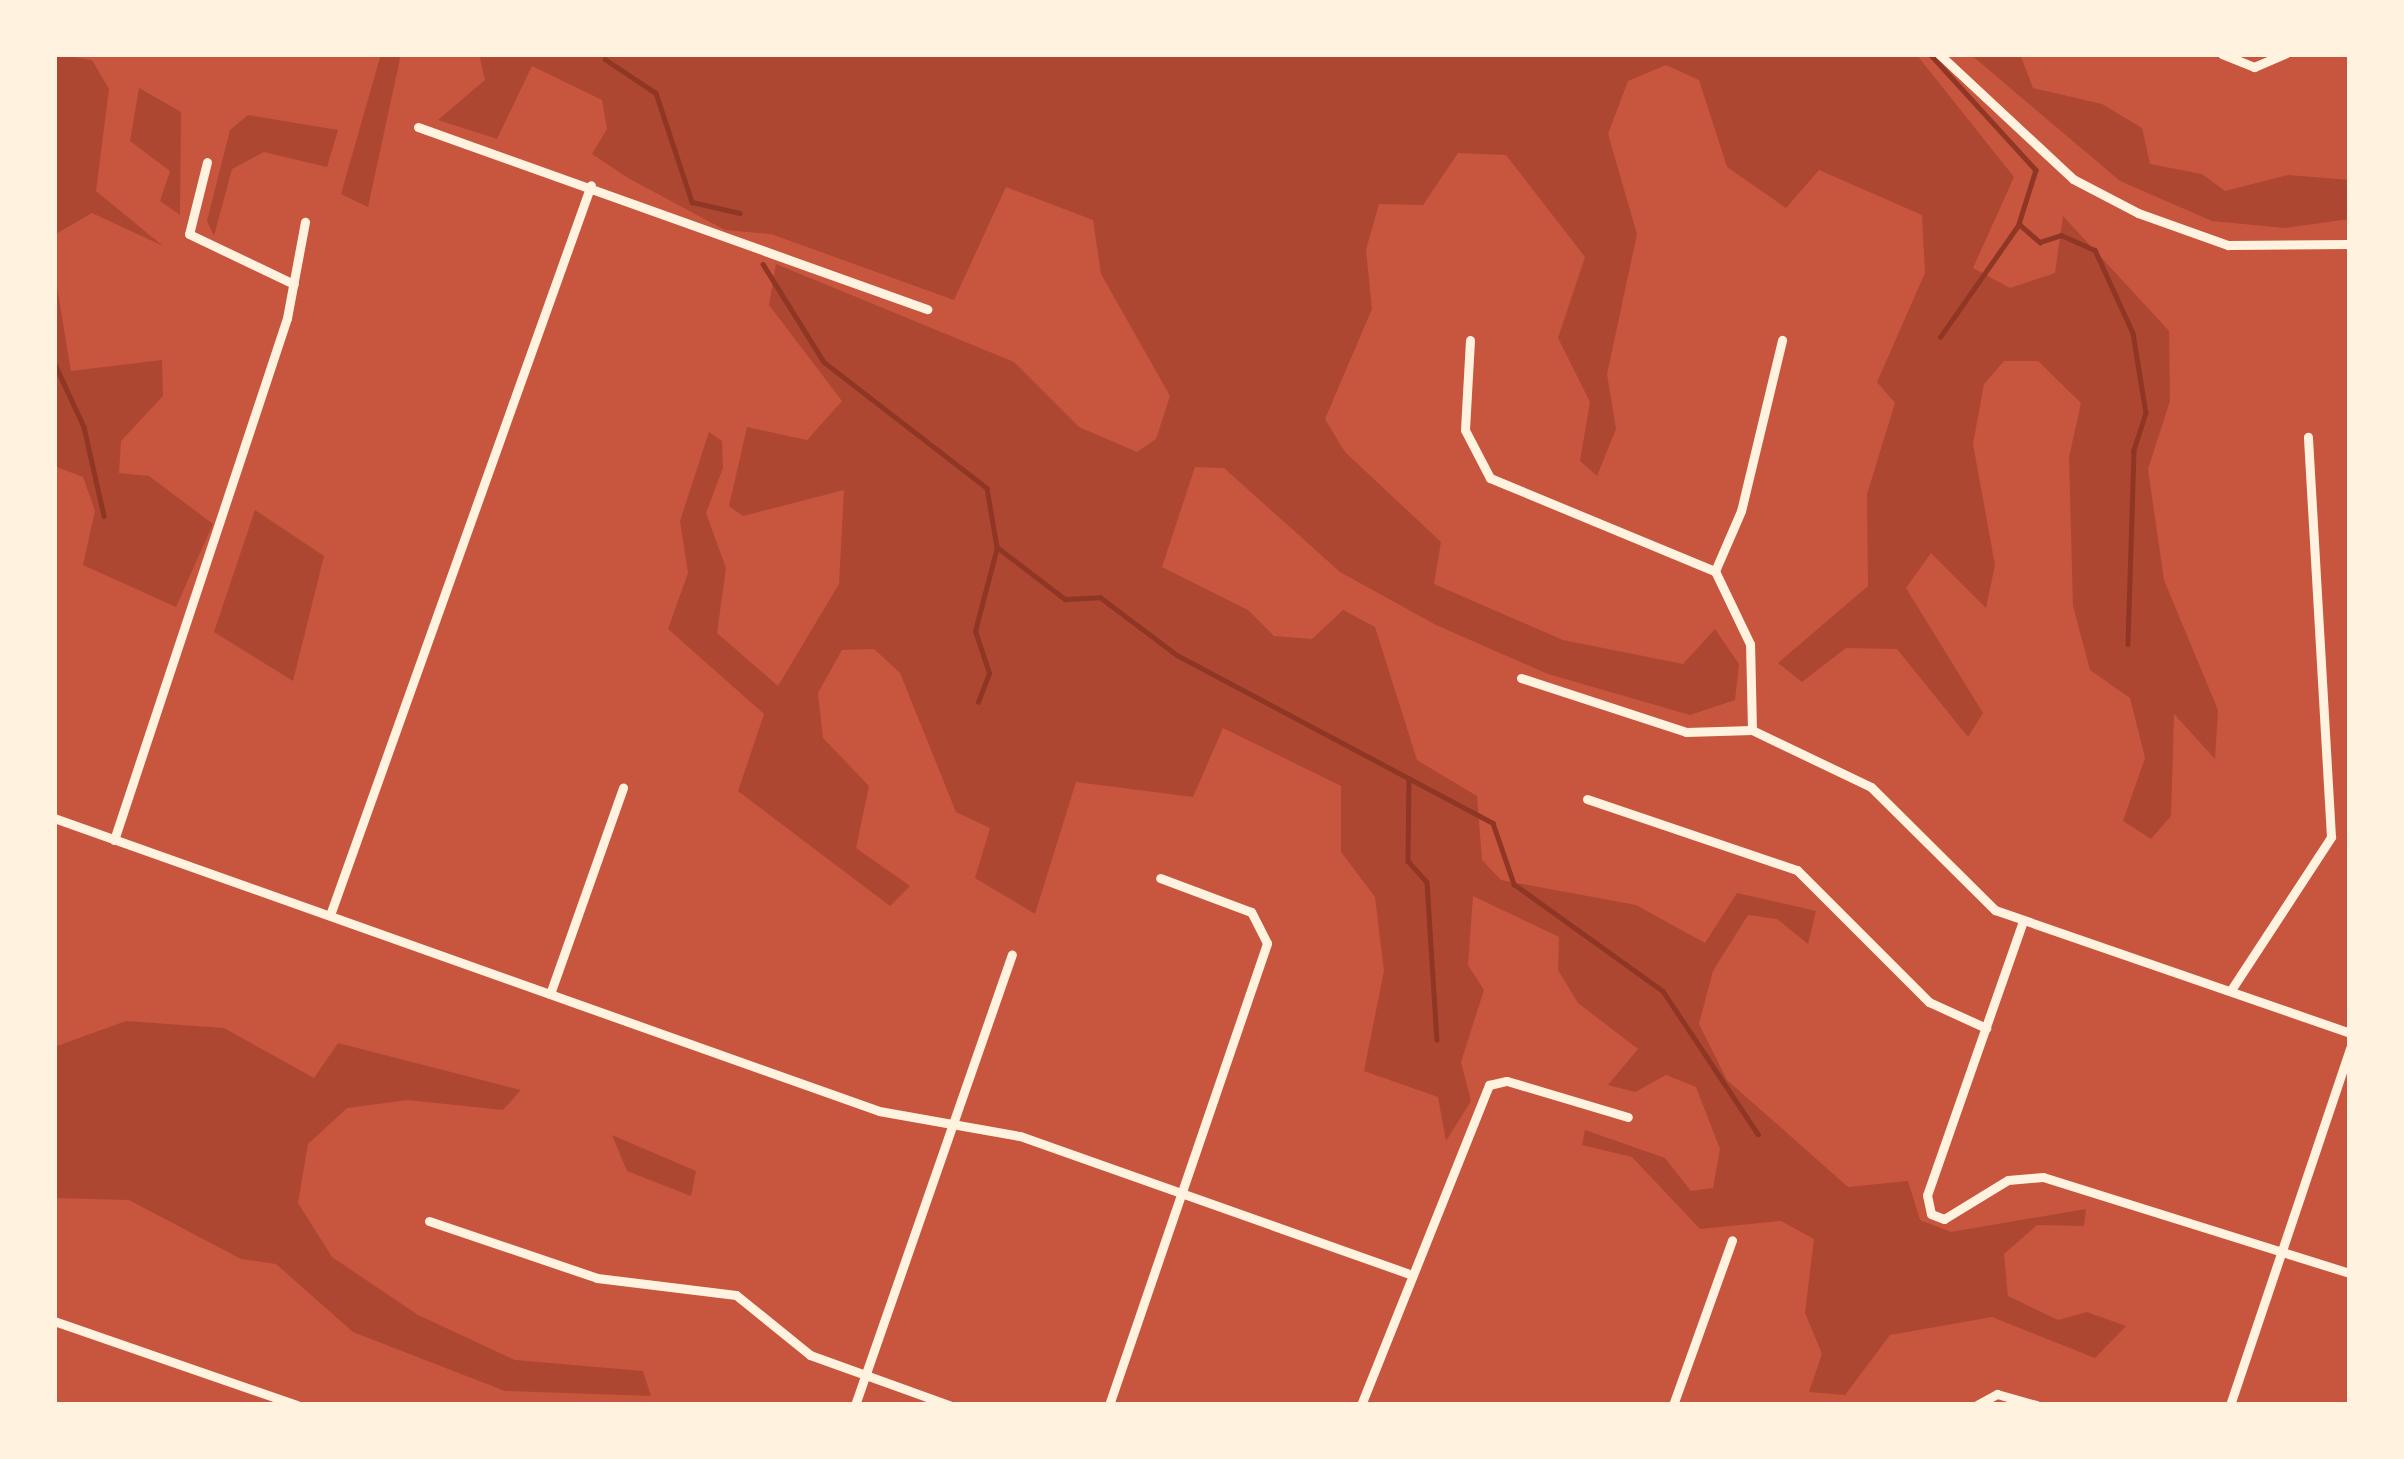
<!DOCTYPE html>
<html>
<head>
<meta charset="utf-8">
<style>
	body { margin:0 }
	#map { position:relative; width:2404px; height:1459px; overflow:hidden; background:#c8553d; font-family:Helvetica,sans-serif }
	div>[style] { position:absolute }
	.green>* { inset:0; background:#ae4732 }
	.stream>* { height:4.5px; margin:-2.25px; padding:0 2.25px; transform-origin:2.25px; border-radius:2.25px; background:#8f3625 }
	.minor>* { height:9px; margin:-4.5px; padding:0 4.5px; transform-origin:4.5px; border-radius:4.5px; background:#fff3e0 }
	span { translate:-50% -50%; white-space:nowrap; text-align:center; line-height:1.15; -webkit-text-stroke:12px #fff3e0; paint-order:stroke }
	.frame { position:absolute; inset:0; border:57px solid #fff3e0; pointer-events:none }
</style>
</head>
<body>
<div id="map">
	<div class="green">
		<i style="clip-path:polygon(54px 54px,92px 60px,109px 89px,96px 191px,163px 246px,92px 213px,54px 235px)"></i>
		<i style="clip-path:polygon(381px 54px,401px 54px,368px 207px,341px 194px)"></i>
		<i style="clip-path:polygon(479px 54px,1916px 54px,2014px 177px,1973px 268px,2010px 288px,2055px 273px,2063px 216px,2169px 331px,2170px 401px,2148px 469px,2164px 580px,2218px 710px,2215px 759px,2174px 714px,2171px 816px,2151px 839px,2123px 821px,2145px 758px,2130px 698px,2090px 670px,2073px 606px,2069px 457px,2081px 403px,2038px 361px,2004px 361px,1984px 384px,1973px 444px,1995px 565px,1986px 608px,1931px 553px,1906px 588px,1983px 713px,1968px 737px,1897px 649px,1846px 648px,1802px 682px,1778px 663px,1868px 586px,1867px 494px,1895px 403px,1877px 382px,1925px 273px,1922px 215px,1819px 170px,1786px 208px,1727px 167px,1699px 80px,1666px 65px,1628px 81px,1608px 134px,1637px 234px,1607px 374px,1616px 429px,1597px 476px,1580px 461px,1590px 402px,1558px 338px,1585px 257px,1506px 155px,1458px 153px,1423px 205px,1379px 204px,1366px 250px,1372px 309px,1325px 419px,1345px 452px,1441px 542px,1434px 584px,1563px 640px,1683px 664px,1715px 629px,1739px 664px,1735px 700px,1690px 715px,1548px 674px,1436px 625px,1340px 572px,1224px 468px,1195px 467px,1162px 567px,1248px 610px,1274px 636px,1312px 639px,1343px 610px,1375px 627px,1417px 760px,1477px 796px,1482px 860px,1501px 880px,1636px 905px,1705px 943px,1737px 893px,1816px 911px,1808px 944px,1777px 919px,1748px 915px,1713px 971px,1699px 1024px,1727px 1080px,1848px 1187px,1908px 1181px,1920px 1220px,1951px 1232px,2086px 1209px,2084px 1226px,2037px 1225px,2004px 1254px,2008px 1296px,2058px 1320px,2087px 1312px,2126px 1326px,2095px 1358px,1992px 1317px,1890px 1335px,1845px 1395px,1809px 1392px,1822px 1354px,1805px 1313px,1814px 1239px,1781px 1221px,1700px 1229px,1632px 1157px,1582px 1145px,1585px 1130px,1665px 1158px,1691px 1191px,1713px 1188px,1720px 1149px,1696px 1087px,1666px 1075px,1635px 1092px,1608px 1085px,1638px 1049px,1578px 1003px,1558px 970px,1559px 937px,1473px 896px,1468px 965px,1484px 990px,1461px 1062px,1471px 1101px,1446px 1141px,1438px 1097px,1364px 1071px,1384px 971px,1375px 897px,1341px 852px,1341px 786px,1223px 728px,1193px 797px,1076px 782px,1035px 914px,975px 878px,990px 828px,956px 812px,900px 673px,874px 649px,842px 650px,818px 693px,823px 738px,869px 786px,856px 848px,910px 886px,890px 906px,738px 791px,764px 714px,668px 629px,688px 573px,680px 521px,709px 432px,722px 441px,723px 468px,706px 513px,726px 568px,717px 633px,778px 686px,839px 584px,844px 490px,743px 516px,729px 506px,747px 427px,807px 440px,842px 401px,769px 305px,776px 264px,1014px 362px,1079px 427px,1137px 452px,1156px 439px,1170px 396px,1101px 274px,1093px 220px,1006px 187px,954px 300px,771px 234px,725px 230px,628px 178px,592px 154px,607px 129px,602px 100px,532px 66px,497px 139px,438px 120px,485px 80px)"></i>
		<i style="clip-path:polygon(1970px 54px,2020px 54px,2033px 88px,2102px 104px,2142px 128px,2150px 164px,2202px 174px,2225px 191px,2288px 175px,2350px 180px,2350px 219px,2285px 228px,2212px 221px,2120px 181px)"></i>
		<i style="clip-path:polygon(139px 88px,181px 112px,180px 215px,160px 201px,170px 171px,130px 141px)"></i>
		<i style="clip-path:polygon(248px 115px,338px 130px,327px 167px,264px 152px,232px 169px,214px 236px,207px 221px,230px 130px)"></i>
		<i style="clip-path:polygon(54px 269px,71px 371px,162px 360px,163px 396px,121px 441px,119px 473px,149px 476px,213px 524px,176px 607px,83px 565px,95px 511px,83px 477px,54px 466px)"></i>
		<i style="clip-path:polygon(255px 510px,324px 556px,293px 681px,214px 632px)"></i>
		<i style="clip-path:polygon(126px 1021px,224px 1028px,314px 1078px,338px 1043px,521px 1090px,503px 1110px,408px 1100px,347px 1108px,308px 1144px,298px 1203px,332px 1257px,418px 1315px,515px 1360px,643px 1371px,651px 1396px,505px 1391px,353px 1332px,276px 1264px,241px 1259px,129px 1200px,54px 1198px,54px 1047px)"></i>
		<i style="clip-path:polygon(612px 1135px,696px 1171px,691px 1196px,627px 1171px)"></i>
	</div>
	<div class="stream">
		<i style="left:561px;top:54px;width:67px"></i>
		<i style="left:1184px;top:54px;width:11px"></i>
		<i style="left:1930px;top:54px;width:157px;rotate:47.6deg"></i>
		<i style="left:2036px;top:170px;width:57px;rotate:107.5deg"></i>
		<i style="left:2019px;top:224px;width:28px;rotate:41deg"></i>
		<i style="left:2040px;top:242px;width:22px;rotate:-18deg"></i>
		<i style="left:2061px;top:235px;width:37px;rotate:24deg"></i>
		<i style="left:2095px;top:250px;width:91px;rotate:65.4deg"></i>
		<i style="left:2133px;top:333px;width:81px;rotate:80.8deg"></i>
		<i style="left:2146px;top:413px;width:40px;rotate:108deg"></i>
		<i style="left:2134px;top:451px;width:193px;rotate:91.8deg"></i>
		<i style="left:605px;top:59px;width:61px;rotate:33.7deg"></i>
		<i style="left:656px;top:93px;width:115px;rotate:71.7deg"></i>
		<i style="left:692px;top:202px;width:49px;rotate:12.9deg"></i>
		<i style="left:763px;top:264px;width:115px;rotate:58.1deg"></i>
		<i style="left:824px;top:362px;width:206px;rotate:37.7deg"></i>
		<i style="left:987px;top:488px;width:60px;rotate:80.4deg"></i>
		<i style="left:997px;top:547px;width:86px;rotate:37.4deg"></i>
		<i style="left:1065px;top:599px;width:35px;rotate:-3deg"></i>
		<i style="left:1100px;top:597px;width:96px;rotate:37deg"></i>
		<i style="left:1177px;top:655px;width:358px;rotate:28deg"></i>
		<i style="left:1493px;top:823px;width:65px;rotate:71deg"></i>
		<i style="left:1514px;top:884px;width:183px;rotate:35.7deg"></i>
		<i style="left:1663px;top:991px;width:172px;rotate:56.4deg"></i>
		<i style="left:1940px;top:337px;width:138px;rotate:-55deg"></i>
		<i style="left:54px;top:362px;width:72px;rotate:65.2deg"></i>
		<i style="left:84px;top:427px;width:91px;rotate:77.3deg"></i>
		<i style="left:978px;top:702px;width:31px;rotate:-69deg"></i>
		<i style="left:989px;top:673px;width:44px;rotate:-108.4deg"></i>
		<i style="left:975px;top:631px;width:87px;rotate:-75.3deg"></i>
		<i style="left:1409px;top:778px;width:83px;rotate:90.7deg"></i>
		<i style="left:1408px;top:861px;width:28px;rotate:48deg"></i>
		<i style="left:1427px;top:882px;width:158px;rotate:86.4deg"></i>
	</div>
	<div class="minor">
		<i style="left:1939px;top:54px;width:183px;rotate:43deg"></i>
		<i style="left:2073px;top:179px;width:73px;rotate:27.6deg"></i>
		<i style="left:2138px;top:213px;width:96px;rotate:19.6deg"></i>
		<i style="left:2228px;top:245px;width:122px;rotate:-0.5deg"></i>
		<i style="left:2222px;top:54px;width:35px;rotate:22deg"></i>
		<i style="left:2254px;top:67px;width:34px;rotate:-23deg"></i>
		<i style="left:418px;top:127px;width:541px;rotate:19.68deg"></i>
		<i style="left:207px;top:162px;width:74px;rotate:104deg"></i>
		<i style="left:189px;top:234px;width:116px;rotate:25.5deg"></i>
		<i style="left:1470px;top:340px;width:90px;rotate:93.2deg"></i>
		<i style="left:1465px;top:430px;width:54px;rotate:62.5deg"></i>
		<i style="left:1490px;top:478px;width:243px;rotate:22.5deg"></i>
		<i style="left:1521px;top:678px;width:174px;rotate:18.1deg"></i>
		<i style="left:1686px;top:732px;width:66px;rotate:-1.7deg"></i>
		<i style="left:1752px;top:730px;width:132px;rotate:25.6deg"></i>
		<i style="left:1871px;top:787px;width:175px;rotate:44.8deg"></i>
		<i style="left:1995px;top:910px;width:376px;rotate:19.1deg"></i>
		<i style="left:1752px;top:730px;width:86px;rotate:-91.3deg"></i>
		<i style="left:1750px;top:644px;width:81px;rotate:-115.6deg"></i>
		<i style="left:1715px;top:571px;width:65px;rotate:-66.6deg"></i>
		<i style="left:1741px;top:511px;width:176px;rotate:-76.5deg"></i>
		<i style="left:1587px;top:799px;width:222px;rotate:18.7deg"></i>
		<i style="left:1797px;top:870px;width:187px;rotate:45deg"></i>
		<i style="left:1929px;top:1002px;width:63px;rotate:24.5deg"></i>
		<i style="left:54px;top:818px;width:875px;rotate:19.55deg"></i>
		<i style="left:879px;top:1111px;width:143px;rotate:10.1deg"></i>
		<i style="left:1020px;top:1136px;width:411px;rotate:19.5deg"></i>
		<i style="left:114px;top:840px;width:550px;rotate:-71.66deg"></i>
		<i style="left:287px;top:318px;width:98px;rotate:-79.4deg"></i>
		<i style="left:330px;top:915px;width:775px;rotate:-70.33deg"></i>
		<i style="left:2023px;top:921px;width:290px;rotate:109.3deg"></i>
		<i style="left:1927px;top:1195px;width:19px;rotate:78deg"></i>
		<i style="left:1931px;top:1214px;width:14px;rotate:21deg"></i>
		<i style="left:1944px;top:1219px;width:75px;rotate:-31.4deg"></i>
		<i style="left:2008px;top:1180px;width:35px;rotate:-5deg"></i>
		<i style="left:2043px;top:1177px;width:322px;rotate:17.4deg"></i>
		<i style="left:2231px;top:990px;width:183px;rotate:-56.8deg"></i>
		<i style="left:2331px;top:837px;width:401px;rotate:-93.3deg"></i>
		<i style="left:550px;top:994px;width:219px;rotate:-70.5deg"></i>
		<i style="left:429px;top:1221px;width:177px;rotate:18.7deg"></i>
		<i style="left:597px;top:1278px;width:140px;rotate:7deg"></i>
		<i style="left:736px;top:1295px;width:95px;rotate:39deg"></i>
		<i style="left:810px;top:1355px;width:148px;rotate:19.8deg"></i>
		<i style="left:54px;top:1321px;width:257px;rotate:19.1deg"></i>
		<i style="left:855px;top:1405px;width:477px;rotate:-70.8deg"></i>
		<i style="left:1109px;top:1405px;width:488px;rotate:-71.1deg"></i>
		<i style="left:1267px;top:943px;width:35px;rotate:-117deg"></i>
		<i style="left:1251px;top:912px;width:97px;rotate:-159.5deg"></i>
		<i style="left:1361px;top:1405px;width:345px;rotate:-68.2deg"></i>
		<i style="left:1489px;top:1085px;width:18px;rotate:-13deg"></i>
		<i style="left:1507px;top:1081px;width:126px;rotate:16.6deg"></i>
		<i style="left:1673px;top:1405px;width:175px;rotate:-70.3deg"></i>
		<i style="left:1977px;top:1405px;width:23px;rotate:-29deg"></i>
		<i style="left:1997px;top:1394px;width:41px;rotate:15.8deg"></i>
		<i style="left:2230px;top:1405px;width:376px;rotate:-71.4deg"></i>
	</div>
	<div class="frame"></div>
</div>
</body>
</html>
